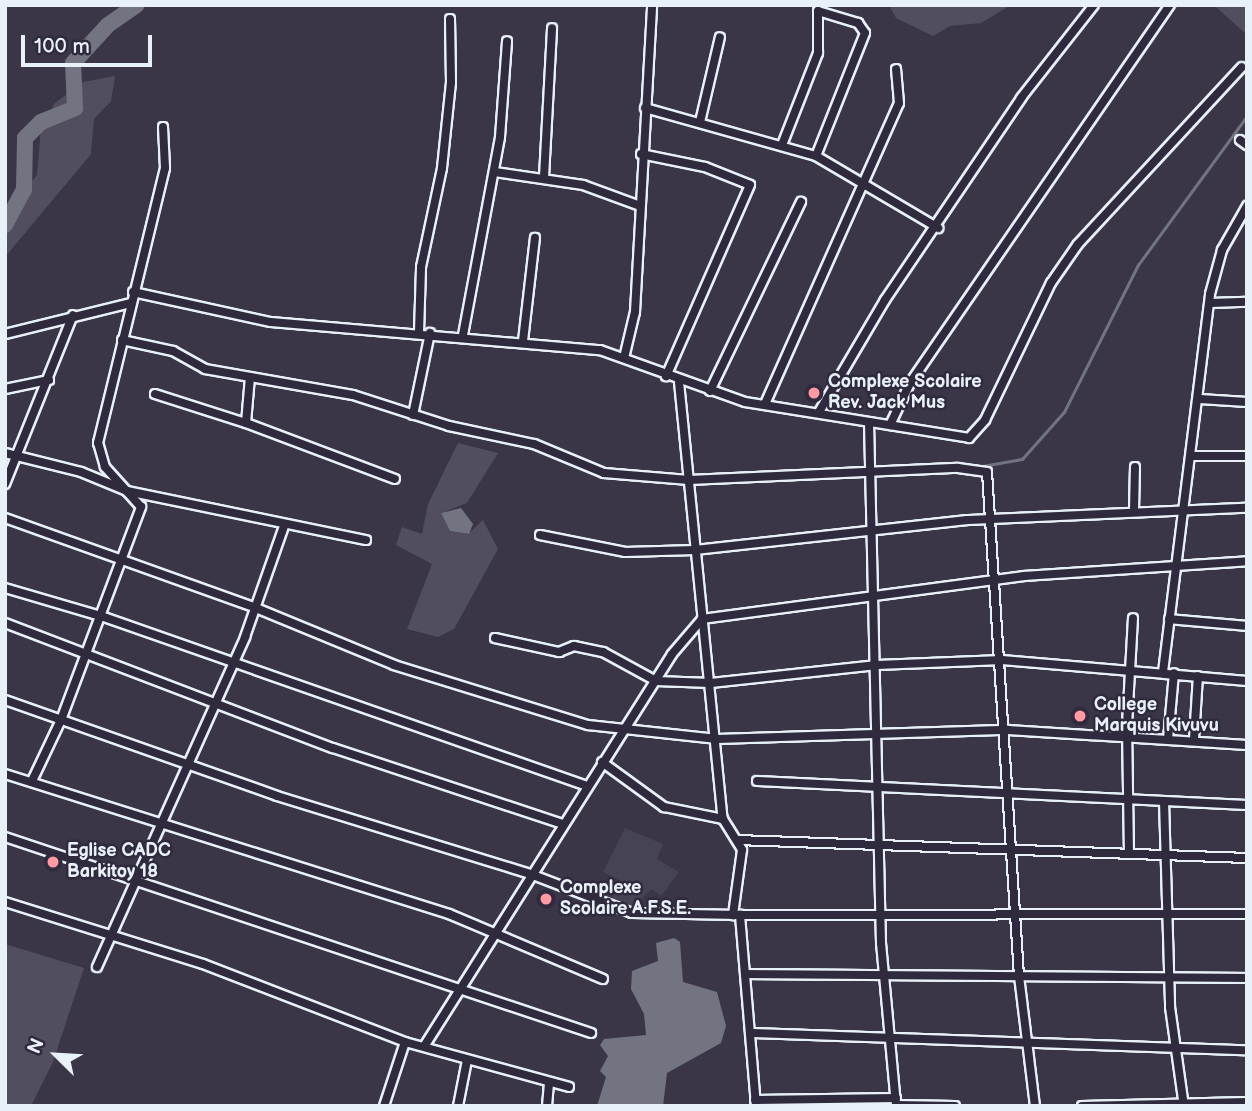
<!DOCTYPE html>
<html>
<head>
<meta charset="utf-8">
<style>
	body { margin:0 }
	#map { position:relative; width:1252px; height:1111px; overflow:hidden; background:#3a3648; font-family:"Balsamiq Sans",sans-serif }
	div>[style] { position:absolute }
	.built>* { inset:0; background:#464354 }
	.green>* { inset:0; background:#504e5f }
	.water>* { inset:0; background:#737482 }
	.stream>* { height:2.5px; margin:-1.25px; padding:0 1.25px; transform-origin:1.25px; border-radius:1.25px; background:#737482 }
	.river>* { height:16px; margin:-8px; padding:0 8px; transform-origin:8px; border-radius:8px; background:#737482 }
	.roads { filter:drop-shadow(2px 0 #e8f1f8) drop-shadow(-2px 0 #e8f1f8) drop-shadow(0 2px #e8f1f8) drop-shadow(0 -2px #e8f1f8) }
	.minor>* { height:8px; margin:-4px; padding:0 4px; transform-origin:4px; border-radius:4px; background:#2f2a3d }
	.dots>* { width:19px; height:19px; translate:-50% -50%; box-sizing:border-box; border:4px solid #2f2a3d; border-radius:50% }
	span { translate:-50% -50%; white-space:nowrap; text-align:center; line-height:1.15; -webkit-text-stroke:5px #2f2a3d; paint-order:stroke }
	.poi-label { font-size:18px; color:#e8f1f8; font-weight:700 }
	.left { translate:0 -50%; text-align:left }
	.frame { position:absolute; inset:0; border:7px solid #e8f1f8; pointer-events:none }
	.north { position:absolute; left:21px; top:1020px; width:70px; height:70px; -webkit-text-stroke:5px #2f2a3d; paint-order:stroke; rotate:294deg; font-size:19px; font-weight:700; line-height:28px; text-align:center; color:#e8f1f8 }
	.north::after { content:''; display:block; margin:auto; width:24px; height:32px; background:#e8f1f8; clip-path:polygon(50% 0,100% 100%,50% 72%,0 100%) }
	.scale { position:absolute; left:21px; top:35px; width:131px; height:32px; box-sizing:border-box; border:4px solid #e8f1f8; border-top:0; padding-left:9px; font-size:21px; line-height:24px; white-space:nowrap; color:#e8f1f8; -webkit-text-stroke:5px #2f2a3d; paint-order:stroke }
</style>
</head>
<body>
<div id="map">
	<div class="built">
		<i style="clip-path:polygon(625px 828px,663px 844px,657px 859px,679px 872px,661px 896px,652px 889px,628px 911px,609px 904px,621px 881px,603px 872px)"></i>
	</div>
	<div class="green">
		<i style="clip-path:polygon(889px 5px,1011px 5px,981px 23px,950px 26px,933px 36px,896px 18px)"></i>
		<i style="clip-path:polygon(1247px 5px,1247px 35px,1215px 6px,1215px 5px)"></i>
		<i style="clip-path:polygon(115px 76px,111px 101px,94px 119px,91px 154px,5px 257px,5px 213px,37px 175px,41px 128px,55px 103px,83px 82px)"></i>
		<i style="clip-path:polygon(458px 443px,498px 453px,467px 503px,441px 513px,450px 531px,468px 534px,483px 520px,498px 549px,454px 629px,438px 637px,407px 629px,432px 564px,396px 545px,402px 527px,422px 534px,428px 504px)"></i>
		<i style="clip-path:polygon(5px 944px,84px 968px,53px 1062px,31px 1106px,5px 1106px)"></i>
	</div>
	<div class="water">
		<i style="clip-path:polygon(461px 508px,473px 524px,469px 534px,450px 531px,441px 513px)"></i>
		<i style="clip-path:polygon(674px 938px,680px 942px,683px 982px,717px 992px,726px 1026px,721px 1043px,667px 1073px,663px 1106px,597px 1106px,606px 1077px,600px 1071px,608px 1056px,600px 1045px,604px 1039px,646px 1035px,644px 1014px,631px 989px,632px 971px,658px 961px,656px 943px)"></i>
	</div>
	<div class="stream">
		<i style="left:977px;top:467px;width:46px;rotate:-10.1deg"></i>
		<i style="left:1022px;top:459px;width:63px;rotate:-48.2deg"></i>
		<i style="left:1064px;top:412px;width:165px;rotate:-63.3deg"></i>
		<i style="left:1138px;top:265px;width:185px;rotate:-53.8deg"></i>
	</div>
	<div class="river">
		<i style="left:5px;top:225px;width:40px;rotate:-62deg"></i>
		<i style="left:24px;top:190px;width:52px;rotate:-88.9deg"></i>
		<i style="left:25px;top:138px;width:23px;rotate:-45deg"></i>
		<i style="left:41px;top:122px;width:37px;rotate:-22deg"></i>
		<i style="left:75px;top:108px;width:45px;rotate:-92.5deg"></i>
		<i style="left:73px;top:63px;width:52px;rotate:-47.4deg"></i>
		<i style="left:108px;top:25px;width:35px;rotate:-35deg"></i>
	</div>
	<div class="roads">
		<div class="minor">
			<i style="left:645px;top:108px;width:178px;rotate:15.7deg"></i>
			<i style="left:816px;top:156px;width:142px;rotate:30.5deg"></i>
			<i style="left:700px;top:122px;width:87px;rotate:-76.8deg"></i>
			<i style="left:1240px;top:140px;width:9px;rotate:36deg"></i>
			<i style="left:782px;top:145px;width:99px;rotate:-68.6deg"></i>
			<i style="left:818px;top:53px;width:42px;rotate:-90deg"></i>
			<i style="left:818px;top:11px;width:42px;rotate:16.7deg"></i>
			<i style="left:858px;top:23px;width:12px;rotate:55deg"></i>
			<i style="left:865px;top:33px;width:132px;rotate:111.7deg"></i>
			<i style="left:641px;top:154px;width:65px;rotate:11.5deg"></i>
			<i style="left:705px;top:167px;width:48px;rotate:21.8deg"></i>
			<i style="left:750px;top:185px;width:209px;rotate:113.7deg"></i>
			<i style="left:495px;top:172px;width:89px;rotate:8.4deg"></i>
			<i style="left:583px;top:185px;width:61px;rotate:20.2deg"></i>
			<i style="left:544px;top:177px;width:149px;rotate:-86.9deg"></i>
			<i style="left:133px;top:292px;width:141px;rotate:12.3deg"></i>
			<i style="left:271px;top:322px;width:330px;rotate:4.9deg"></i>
			<i style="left:600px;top:350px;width:154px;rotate:19.7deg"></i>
			<i style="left:745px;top:402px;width:227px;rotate:9.1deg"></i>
			<i style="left:969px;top:438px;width:24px;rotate:-48deg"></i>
			<i style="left:985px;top:420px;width:152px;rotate:-64.3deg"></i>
			<i style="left:1051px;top:283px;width:47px;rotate:-55.3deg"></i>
			<i style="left:1078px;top:244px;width:241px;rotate:-47.2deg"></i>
			<i style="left:1210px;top:303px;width:37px;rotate:-2deg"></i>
			<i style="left:419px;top:332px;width:65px;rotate:-88.2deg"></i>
			<i style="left:421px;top:267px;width:101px;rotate:-78deg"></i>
			<i style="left:442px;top:168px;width:86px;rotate:-84deg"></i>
			<i style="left:451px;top:82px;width:63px;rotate:-90.9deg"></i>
			<i style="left:5px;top:334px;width:129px;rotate:-13.9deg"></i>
			<i style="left:463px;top:335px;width:201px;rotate:-79.4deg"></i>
			<i style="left:500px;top:137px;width:96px;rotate:-85.8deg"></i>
			<i style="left:122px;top:340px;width:52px;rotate:12.2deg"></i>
			<i style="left:173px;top:351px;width:37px;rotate:29deg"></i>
			<i style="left:205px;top:369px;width:150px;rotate:10deg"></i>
			<i style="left:353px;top:395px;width:101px;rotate:17.9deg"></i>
			<i style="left:449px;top:426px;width:87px;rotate:12deg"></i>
			<i style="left:534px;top:444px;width:76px;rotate:22.5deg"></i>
			<i style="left:604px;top:473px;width:85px;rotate:4.7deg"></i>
			<i style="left:689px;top:480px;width:269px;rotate:-2.6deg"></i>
			<i style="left:958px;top:468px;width:29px;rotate:8deg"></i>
			<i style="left:987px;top:472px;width:505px;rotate:86.37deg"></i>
			<i style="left:1019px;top:976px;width:131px;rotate:83deg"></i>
			<i style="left:523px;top:341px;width:104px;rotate:-83.4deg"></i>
			<i style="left:624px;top:358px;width:47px;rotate:-76.6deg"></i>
			<i style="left:635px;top:312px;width:307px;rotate:-86.8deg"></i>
			<i style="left:250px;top:377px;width:46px;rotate:95deg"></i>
			<i style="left:246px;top:423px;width:159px;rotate:20.6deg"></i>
			<i style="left:679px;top:382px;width:439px;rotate:84.3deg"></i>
			<i style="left:723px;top:819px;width:36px;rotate:58deg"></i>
			<i style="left:742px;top:850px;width:66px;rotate:97.9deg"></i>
			<i style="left:5px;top:389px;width:45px;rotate:-11.6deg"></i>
			<i style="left:710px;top:391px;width:210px;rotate:-64.3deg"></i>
			<i style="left:155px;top:394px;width:96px;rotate:17.7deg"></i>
			<i style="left:1200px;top:399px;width:47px;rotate:3.7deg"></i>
			<i style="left:765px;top:404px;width:329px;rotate:-66deg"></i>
			<i style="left:899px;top:103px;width:34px;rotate:-95deg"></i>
			<i style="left:819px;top:412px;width:130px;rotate:-59.5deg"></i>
			<i style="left:885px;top:300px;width:244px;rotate:-56deg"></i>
			<i style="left:1021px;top:98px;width:118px;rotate:-51.9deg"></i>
			<i style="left:413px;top:415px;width:84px;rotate:-78.3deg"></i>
			<i style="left:869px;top:422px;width:521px;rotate:88.68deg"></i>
			<i style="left:881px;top:943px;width:164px;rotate:84.7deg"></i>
			<i style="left:890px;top:425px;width:47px;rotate:-64.5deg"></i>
			<i style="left:910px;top:383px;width:459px;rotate:-55.5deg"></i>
			<i style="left:5px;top:453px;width:78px;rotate:14deg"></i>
			<i style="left:81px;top:472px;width:50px;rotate:22.4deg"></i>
			<i style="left:127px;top:491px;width:244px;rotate:11.6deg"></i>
			<i style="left:1192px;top:456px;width:55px"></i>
			<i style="left:5px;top:484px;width:182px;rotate:-68.1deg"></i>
			<i style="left:1134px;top:510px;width:43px;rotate:-88.7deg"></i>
			<i style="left:5px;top:518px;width:267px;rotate:19.7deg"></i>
			<i style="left:256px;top:608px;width:149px;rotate:22.4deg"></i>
			<i style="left:394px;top:665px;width:203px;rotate:17.2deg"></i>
			<i style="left:588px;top:725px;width:130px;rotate:6.2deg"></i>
			<i style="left:717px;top:739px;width:291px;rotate:-1.8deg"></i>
			<i style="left:1008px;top:730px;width:239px;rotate:3.6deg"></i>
			<i style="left:540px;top:535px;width:87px;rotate:11.3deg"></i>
			<i style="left:625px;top:552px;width:70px;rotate:-1.6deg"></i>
			<i style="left:695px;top:550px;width:274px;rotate:-6.3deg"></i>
			<i style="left:967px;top:520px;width:280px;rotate:-2.5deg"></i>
			<i style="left:5px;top:588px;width:100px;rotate:16.3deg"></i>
			<i style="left:101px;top:616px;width:515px;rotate:19.28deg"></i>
			<i style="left:1169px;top:619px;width:78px;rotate:5.1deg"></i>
			<i style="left:5px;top:623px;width:351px;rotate:20.9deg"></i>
			<i style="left:333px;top:748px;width:242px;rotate:18.3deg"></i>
			<i style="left:495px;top:638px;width:66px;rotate:12.3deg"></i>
			<i style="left:559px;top:652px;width:16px;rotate:-22deg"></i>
			<i style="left:574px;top:646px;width:30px;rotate:12deg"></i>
			<i style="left:603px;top:652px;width:60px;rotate:28.7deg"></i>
			<i style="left:656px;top:681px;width:55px;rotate:2.1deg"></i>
			<i style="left:711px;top:683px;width:167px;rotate:-6.2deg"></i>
			<i style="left:877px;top:665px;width:125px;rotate:-2.3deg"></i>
			<i style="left:1002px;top:660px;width:246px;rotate:4.9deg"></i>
			<i style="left:1163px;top:672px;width:381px;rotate:-82.9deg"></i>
			<i style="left:1210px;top:294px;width:46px;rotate:-74.7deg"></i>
			<i style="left:1222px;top:250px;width:51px;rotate:-60.4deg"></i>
			<i style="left:5px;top:700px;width:288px;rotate:19.4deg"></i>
			<i style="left:277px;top:796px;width:268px;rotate:17.1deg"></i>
			<i style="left:533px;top:875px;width:106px;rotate:21deg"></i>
			<i style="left:632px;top:913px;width:108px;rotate:1.1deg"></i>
			<i style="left:1168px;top:739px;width:66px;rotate:-84.8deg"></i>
			<i style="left:1194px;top:739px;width:63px;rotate:-86.4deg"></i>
			<i style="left:602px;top:762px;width:77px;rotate:36deg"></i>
			<i style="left:664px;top:807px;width:60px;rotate:11.5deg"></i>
			<i style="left:5px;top:774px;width:466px;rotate:17.5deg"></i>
			<i style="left:449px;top:914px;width:167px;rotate:22.9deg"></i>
			<i style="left:32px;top:781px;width:68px;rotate:-64.6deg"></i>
			<i style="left:61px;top:720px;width:228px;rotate:-69.4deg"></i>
			<i style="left:141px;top:507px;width:54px;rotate:-132deg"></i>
			<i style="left:105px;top:467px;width:25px;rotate:-106deg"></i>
			<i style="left:98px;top:443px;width:283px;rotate:-76.3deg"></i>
			<i style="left:165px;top:168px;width:41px;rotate:-92.8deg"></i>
			<i style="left:757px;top:781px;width:491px;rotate:2.8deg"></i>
			<i style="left:1164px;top:801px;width:206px;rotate:88.3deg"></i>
			<i style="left:1170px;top:1007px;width:100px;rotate:82deg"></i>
			<i style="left:5px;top:837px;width:618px;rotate:18.49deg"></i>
			<i style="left:737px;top:840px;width:510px;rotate:2.02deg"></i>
			<i style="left:1129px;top:854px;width:129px;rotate:-90.9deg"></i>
			<i style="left:1127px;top:725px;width:107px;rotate:-86.8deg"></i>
			<i style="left:5px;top:902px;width:207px;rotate:17.4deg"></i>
			<i style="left:203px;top:964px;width:217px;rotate:21.1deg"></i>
			<i style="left:405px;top:1042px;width:170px;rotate:15.3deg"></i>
			<i style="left:97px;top:967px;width:362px;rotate:-65.8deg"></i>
			<i style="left:245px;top:637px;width:118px;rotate:-70.6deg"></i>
			<i style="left:745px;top:974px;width:502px;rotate:0.46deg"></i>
			<i style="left:750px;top:1033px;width:497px;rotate:2deg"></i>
			<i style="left:425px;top:1045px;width:462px;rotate:-57.7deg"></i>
			<i style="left:672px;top:654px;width:46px;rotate:-49.4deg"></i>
			<i style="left:702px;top:619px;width:325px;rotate:-7.6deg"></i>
			<i style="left:1024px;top:576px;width:224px;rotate:-3.8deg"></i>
			<i style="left:755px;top:1100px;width:141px;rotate:-0.8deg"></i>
			<i style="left:896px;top:1105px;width:59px;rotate:1deg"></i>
			<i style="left:384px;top:1106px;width:67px;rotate:-71.8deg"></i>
			<i style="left:458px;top:1106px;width:47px;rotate:-78.9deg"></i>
			<i style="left:547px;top:1106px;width:23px;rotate:-85deg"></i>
			<i style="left:756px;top:1106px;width:192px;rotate:-94.8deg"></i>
			<i style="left:740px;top:915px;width:507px;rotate:-0.11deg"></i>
			<i style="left:1082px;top:1106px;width:165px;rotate:-1.4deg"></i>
		</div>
	</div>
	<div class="dots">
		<i style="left:814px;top:393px;background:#ff9aa2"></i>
		<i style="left:1080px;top:716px;background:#ff9aa2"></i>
		<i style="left:53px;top:862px;background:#ff9aa2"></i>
		<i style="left:546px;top:899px;background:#ff9aa2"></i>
	</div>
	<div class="poi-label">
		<span class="left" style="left:828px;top:393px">Complexe Scolaire<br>Rev. Jack Mus</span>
		<span class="left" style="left:1094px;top:716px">College<br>Marquis Kivuvu</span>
		<span class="left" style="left:67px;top:862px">Eglise CADC<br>Barkitoy 18</span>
		<span class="left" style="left:560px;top:899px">Complexe<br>Scolaire A.F.S.E.</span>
	</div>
	<div class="frame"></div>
	<div class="north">N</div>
	<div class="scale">100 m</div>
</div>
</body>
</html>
